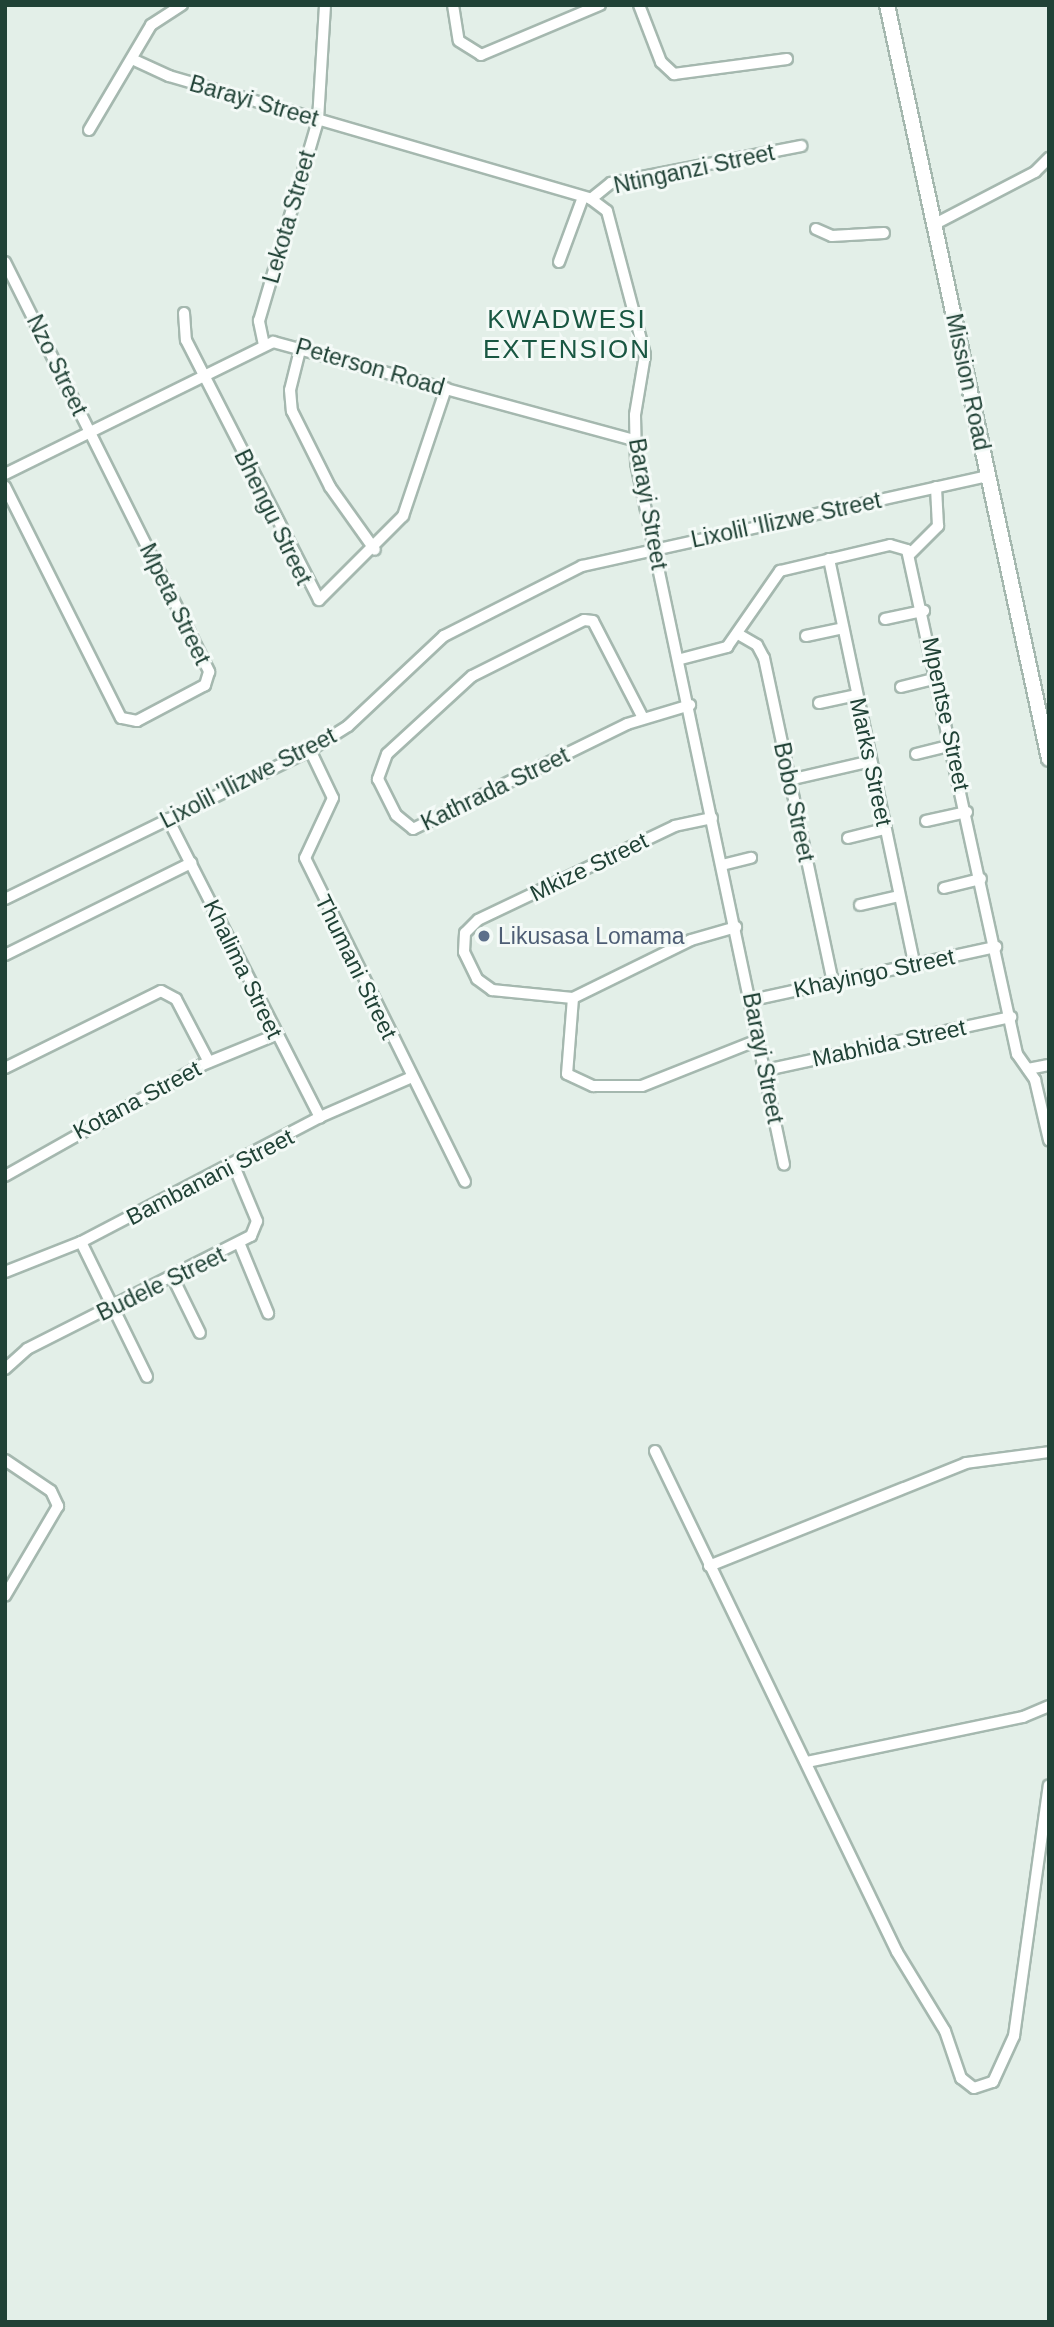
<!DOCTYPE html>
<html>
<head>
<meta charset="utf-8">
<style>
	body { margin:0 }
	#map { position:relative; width:1054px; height:2327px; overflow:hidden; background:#e3efe8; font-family:Arial,sans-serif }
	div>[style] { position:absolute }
	.roads { filter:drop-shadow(2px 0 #a5b8af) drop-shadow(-2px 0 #a5b8af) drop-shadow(0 2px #a5b8af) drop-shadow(0 -2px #a5b8af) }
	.minor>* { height:10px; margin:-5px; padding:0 5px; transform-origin:5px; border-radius:5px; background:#fff }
	.tertiary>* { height:14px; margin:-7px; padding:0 7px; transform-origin:7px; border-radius:7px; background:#fff }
	.dots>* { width:19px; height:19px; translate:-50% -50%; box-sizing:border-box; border:4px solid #f4faf7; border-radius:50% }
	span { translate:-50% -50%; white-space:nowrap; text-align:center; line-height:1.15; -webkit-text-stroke:6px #f4faf7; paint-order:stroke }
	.street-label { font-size:23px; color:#204236 }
	.service-label { font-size:23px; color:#4e5e75 }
	.left { translate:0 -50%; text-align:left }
	.quarter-label { font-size:26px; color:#195742; letter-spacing:2px }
	.frame { position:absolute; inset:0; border:7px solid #204236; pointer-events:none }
</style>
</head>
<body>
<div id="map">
	<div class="roads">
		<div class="minor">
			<i style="left:453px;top:5px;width:36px;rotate:81deg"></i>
			<i style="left:459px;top:41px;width:26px;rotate:32deg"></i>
			<i style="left:481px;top:55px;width:129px;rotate:-22.8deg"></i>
			<i style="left:639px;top:5px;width:61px;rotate:68.9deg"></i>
			<i style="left:661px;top:62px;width:18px;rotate:43deg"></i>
			<i style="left:674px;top:74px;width:114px;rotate:-7.6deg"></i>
			<i style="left:132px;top:59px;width:41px;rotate:24.7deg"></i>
			<i style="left:169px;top:76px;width:440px;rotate:16.2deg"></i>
			<i style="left:591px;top:199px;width:20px;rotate:37deg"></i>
			<i style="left:607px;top:211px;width:149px;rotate:75.2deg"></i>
			<i style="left:645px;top:355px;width:61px;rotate:99.5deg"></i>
			<i style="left:635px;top:415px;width:48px;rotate:88.8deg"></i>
			<i style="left:636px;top:463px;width:717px;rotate:78.09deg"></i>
			<i style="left:89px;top:130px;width:122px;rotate:-59.4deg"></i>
			<i style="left:151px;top:25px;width:37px;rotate:-33deg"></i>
			<i style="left:591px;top:199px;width:26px;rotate:-39deg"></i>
			<i style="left:611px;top:183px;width:194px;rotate:-11deg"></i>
			<i style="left:935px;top:224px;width:113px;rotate:-27.5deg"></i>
			<i style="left:1035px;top:172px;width:20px;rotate:-45deg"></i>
			<i style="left:816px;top:229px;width:17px;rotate:24deg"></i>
			<i style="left:832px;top:236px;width:52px;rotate:-3.3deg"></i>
			<i style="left:5px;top:262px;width:458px;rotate:63.5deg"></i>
			<i style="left:209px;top:672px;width:14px;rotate:107deg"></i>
			<i style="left:205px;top:685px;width:77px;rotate:152.1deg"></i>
			<i style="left:137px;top:721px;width:16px;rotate:-169deg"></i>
			<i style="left:121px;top:718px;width:259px;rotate:-116.6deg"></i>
			<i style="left:559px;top:262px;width:69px;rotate:-69.7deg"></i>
			<i style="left:184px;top:313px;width:27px;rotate:86deg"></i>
			<i style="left:186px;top:340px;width:292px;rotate:62.9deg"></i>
			<i style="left:319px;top:600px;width:119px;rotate:-45deg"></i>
			<i style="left:403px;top:516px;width:135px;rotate:-71.4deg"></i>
			<i style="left:264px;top:345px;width:25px;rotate:-102deg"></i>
			<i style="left:259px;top:321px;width:209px;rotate:-73.6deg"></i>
			<i style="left:318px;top:120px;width:115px;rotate:-86.5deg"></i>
			<i style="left:301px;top:346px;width:45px;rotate:104deg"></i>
			<i style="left:290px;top:390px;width:21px;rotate:85deg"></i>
			<i style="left:292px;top:411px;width:85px;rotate:63.4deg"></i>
			<i style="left:330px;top:487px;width:77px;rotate:54.5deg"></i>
			<i style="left:5px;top:474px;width:299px;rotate:-26.2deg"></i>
			<i style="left:273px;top:342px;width:374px;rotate:15.2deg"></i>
			<i style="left:910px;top:554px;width:40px;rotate:-45deg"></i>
			<i style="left:938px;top:526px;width:39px;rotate:-93deg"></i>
			<i style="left:829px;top:559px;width:414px;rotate:78.1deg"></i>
			<i style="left:885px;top:619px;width:40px;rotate:-12deg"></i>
			<i style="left:738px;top:634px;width:22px;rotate:30deg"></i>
			<i style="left:757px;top:645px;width:15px;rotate:62deg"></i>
			<i style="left:764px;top:658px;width:331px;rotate:78deg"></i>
			<i style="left:806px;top:636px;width:38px;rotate:-12deg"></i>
			<i style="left:681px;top:659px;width:48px;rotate:-14.6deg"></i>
			<i style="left:727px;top:647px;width:93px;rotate:-55.1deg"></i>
			<i style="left:780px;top:571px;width:113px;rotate:-13.3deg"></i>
			<i style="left:890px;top:545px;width:18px;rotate:16deg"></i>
			<i style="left:907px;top:550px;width:516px;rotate:77.69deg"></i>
			<i style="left:1017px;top:1054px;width:32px;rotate:55deg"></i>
			<i style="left:1035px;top:1080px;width:62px;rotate:76.9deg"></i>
			<i style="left:901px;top:687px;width:38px;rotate:-14deg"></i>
			<i style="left:819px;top:703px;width:39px;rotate:-12deg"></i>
			<i style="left:643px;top:718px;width:109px;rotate:-117.3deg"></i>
			<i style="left:593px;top:621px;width:9px;rotate:-174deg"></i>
			<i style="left:584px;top:620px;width:125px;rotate:153.4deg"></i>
			<i style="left:472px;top:676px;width:115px;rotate:137.5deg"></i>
			<i style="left:387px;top:754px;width:27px;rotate:110deg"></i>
			<i style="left:378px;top:779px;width:40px;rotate:63.4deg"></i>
			<i style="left:396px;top:815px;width:22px;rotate:39deg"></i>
			<i style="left:413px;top:829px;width:238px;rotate:-26.1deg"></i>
			<i style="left:627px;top:724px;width:66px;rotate:-16.8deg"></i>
			<i style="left:310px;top:750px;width:53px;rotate:64.4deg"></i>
			<i style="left:333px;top:798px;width:66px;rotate:115deg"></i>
			<i style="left:305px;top:858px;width:361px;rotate:63.7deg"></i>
			<i style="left:916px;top:754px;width:38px;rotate:-14deg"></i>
			<i style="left:789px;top:780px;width:84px;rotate:-13deg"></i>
			<i style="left:712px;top:818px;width:38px;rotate:168deg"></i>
			<i style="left:675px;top:826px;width:218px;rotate:154.5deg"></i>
			<i style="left:478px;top:920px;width:18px;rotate:135deg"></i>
			<i style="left:465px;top:933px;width:19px;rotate:93deg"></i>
			<i style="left:464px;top:952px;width:30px;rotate:64deg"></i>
			<i style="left:477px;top:979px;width:19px;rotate:36deg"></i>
			<i style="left:492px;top:990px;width:81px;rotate:5.6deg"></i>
			<i style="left:573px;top:998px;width:131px;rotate:-26.2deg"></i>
			<i style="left:691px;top:940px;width:47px;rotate:-16.1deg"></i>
			<i style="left:168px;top:819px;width:335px;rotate:63deg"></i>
			<i style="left:926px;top:821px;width:42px;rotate:-12.4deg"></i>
			<i style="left:848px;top:838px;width:38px;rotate:-14deg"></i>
			<i style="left:722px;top:865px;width:30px;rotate:-14deg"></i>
			<i style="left:944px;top:888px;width:38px;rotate:-14deg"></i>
			<i style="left:5px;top:899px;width:339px;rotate:-26deg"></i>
			<i style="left:310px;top:750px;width:45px;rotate:-32.3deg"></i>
			<i style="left:348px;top:726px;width:132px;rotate:-43.2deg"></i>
			<i style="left:444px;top:636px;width:155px;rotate:-26.9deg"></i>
			<i style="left:582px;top:566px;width:417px;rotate:-12.5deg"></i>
			<i style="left:860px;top:905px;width:40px;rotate:-13deg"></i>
			<i style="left:5px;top:955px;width:208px;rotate:-26.3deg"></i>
			<i style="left:573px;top:998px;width:76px;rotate:94.5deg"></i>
			<i style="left:567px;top:1074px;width:29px;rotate:25deg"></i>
			<i style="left:593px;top:1086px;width:49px"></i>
			<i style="left:642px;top:1086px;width:127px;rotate:-21.7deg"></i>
			<i style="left:752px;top:1000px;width:250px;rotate:-12.3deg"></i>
			<i style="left:5px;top:1068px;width:174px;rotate:-26.3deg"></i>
			<i style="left:161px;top:991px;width:17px;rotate:28deg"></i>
			<i style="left:176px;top:999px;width:71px;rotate:62.4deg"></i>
			<i style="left:1028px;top:1069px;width:21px;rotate:-11deg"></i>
			<i style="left:766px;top:1070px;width:251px;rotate:-12.2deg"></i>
			<i style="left:5px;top:1176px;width:226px;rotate:-29.4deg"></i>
			<i style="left:202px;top:1065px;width:79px;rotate:-22.3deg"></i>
			<i style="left:81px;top:1242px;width:150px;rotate:63.9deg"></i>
			<i style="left:240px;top:1245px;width:74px;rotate:67.6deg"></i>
			<i style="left:5px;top:1272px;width:82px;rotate:-21.5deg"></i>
			<i style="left:81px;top:1242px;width:270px;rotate:-27.6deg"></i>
			<i style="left:320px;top:1117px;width:100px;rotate:-23.5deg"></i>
			<i style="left:173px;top:1278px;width:61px;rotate:63.9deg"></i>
			<i style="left:5px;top:1369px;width:30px;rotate:-42deg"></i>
			<i style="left:27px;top:1349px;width:251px;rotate:-26.8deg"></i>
			<i style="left:251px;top:1236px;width:16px;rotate:-68deg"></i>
			<i style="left:257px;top:1221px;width:60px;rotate:-112.7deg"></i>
			<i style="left:655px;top:1451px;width:556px;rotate:64.22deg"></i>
			<i style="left:897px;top:1952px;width:92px;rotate:58.7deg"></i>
			<i style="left:945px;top:2031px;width:50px;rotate:71.2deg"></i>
			<i style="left:961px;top:2078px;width:16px;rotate:38deg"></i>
			<i style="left:974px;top:2088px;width:20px;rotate:-18deg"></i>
			<i style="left:993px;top:2082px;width:51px;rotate:-65.5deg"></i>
			<i style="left:1014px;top:2036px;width:253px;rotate:-82.1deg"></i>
			<i style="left:5px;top:1460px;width:55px;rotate:34deg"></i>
			<i style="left:51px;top:1491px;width:17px;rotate:65deg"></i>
			<i style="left:58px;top:1506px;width:104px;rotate:120.5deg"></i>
			<i style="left:709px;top:1566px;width:277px;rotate:-21.8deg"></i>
			<i style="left:966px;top:1463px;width:84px;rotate:-7.5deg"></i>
			<i style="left:807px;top:1762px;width:221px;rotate:-11.8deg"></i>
			<i style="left:1023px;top:1717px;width:28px;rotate:-23deg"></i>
		</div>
		<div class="tertiary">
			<i style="left:887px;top:5px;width:771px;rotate:77.87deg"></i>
		</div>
	</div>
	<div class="dots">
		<i style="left:484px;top:936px;background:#5c6f8a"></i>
	</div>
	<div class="street-label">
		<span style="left:254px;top:101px;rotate:16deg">Barayi Street</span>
		<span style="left:694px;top:169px;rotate:-12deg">Ntinganzi Street</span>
		<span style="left:289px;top:217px;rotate:-74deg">Lekota Street</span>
		<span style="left:57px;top:365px;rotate:64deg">Nzo Street</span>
		<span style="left:370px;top:367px;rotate:16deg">Peterson Road</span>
		<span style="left:968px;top:382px;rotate:78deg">Mission Road</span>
		<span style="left:648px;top:504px;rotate:80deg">Barayi Street</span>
		<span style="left:273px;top:517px;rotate:64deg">Bhengu Street</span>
		<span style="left:786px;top:520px;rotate:-12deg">Lixolil 'Ilizwe Street</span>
		<span style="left:175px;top:604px;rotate:64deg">Mpeta Street</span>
		<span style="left:946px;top:714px;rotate:78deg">Mpentse Street</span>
		<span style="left:871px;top:762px;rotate:78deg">Marks Street</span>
		<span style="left:248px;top:778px;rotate:-27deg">Lixolil 'Ilizwe Street</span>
		<span style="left:495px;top:789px;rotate:-26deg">Kathrada Street</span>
		<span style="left:794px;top:802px;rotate:78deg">Bobo Street</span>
		<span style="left:589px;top:867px;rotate:-26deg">Mkize Street</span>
		<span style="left:356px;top:967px;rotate:64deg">Thumani Street</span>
		<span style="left:243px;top:969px;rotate:64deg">Khalima Street</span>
		<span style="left:874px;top:973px;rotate:-12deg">Khayingo Street</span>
		<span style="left:889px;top:1043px;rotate:-12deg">Mabhida Street</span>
		<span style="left:763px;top:1058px;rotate:79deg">Barayi Street</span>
		<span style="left:137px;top:1100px;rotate:-28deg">Kotana Street</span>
		<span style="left:210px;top:1177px;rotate:-27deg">Bambanani Street</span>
		<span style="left:161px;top:1284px;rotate:-26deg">Budele Street</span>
	</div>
	<div class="service-label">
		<span class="left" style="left:498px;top:936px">Likusasa Lomama</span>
	</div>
	<div class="quarter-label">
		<span style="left:567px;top:335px">KWADWESI<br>EXTENSION</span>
	</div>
	<div class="frame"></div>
</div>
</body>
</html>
